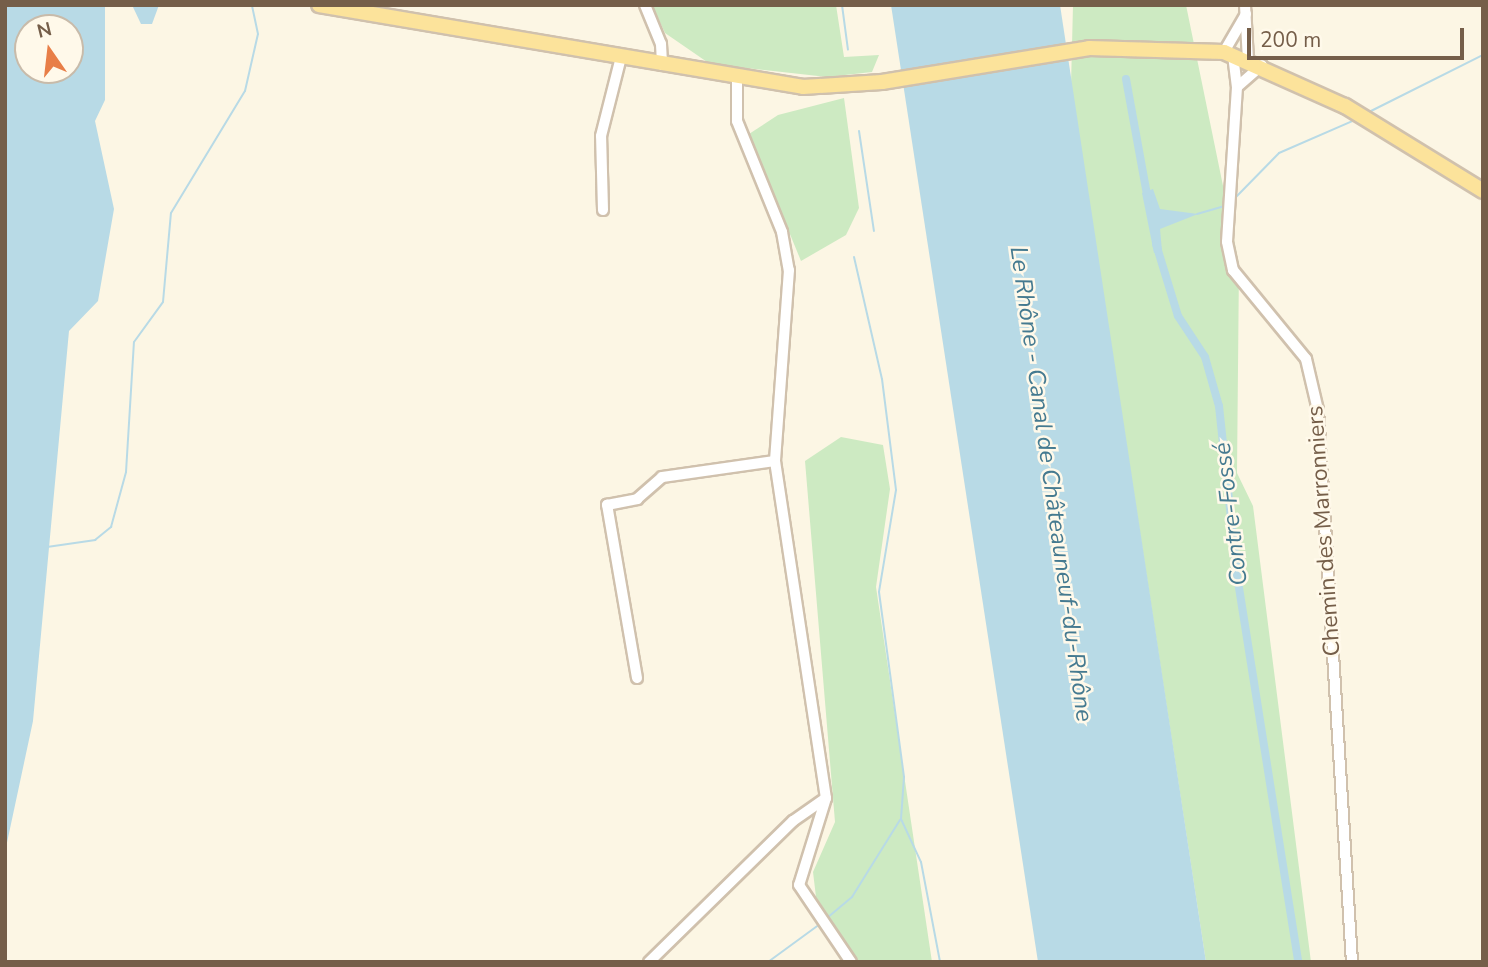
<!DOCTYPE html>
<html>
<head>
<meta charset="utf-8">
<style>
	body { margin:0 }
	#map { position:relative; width:1488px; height:967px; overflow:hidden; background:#fcf6e4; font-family:"Nunito Sans",sans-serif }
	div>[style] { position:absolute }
	.green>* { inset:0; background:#cdeac2 }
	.water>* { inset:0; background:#b8dae6 }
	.stream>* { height:2px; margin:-1px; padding:0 1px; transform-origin:1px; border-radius:1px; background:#b8dae6 }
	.canal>* { height:8px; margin:-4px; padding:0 4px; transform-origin:4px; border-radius:4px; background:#b8dae6 }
	.roads { filter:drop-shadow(2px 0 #d0c1ad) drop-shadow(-2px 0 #d0c1ad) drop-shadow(0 2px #d0c1ad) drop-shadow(0 -2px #d0c1ad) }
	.minor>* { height:10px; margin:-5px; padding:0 5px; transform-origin:5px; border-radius:5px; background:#fff }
	.major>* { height:14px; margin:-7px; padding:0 7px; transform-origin:7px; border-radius:7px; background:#fce39b }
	span { translate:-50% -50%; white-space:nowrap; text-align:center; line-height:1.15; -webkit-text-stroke:5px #fff9ea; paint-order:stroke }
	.street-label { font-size:23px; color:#755e49 }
	.water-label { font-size:24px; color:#457a90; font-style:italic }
	.frame { position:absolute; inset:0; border:7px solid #755e49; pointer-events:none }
	.north { position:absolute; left:14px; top:14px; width:70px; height:70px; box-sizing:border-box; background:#fff9ea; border:2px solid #c8bbaa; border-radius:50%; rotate:346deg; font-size:19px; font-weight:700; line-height:28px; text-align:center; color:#755e49 }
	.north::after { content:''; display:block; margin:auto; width:24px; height:32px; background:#e87e47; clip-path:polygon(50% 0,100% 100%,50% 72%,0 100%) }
	.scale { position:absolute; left:1247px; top:28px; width:217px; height:32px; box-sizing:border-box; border:4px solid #755e49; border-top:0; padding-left:9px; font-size:21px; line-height:24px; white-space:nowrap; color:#755e49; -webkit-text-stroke:5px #fff9ea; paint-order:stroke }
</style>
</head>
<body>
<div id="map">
	<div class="green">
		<i style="clip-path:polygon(652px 5px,836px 5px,844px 57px,879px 55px,872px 72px,827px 77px,710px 64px,665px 33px)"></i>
		<i style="clip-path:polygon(1073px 5px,1186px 5px,1239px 264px,1237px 473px,1253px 506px,1311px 962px,1206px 962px,1071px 85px)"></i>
		<i style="clip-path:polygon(844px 98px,859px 208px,846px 235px,801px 261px,749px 134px,778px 115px)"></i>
		<i style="clip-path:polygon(841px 437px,883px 445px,890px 489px,876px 587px,932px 962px,859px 962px,816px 897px,813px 872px,835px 822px,805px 461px)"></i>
	</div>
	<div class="water">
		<i style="clip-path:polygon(evenodd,5px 5px,105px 5px,105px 100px,95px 121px,114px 209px,98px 301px,69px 331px,33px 721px,5px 852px,5px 5px,70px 28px,70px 70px,28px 70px,28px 28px,70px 28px)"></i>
		<i style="clip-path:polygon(132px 5px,159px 5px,152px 24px,141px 24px)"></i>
		<i style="clip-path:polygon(891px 5px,1060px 5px,1206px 962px,1038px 962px)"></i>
		<i style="clip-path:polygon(1153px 189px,1160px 209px,1198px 214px,1160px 229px,1162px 251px,1154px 253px,1142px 193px)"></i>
	</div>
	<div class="stream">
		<i style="left:842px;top:5px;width:45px;rotate:82.4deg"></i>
		<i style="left:1369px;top:112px;width:127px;rotate:-26.6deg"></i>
		<i style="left:859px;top:131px;width:101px;rotate:81.5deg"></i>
		<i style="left:1235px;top:198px;width:63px;rotate:-45.6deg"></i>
		<i style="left:1279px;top:153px;width:83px;rotate:-23.5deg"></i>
		<i style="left:1197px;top:214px;width:26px;rotate:-16deg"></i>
		<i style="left:854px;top:257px;width:125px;rotate:77.1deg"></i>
		<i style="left:882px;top:379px;width:112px;rotate:82.8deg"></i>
		<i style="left:896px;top:490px;width:103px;rotate:99.5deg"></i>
		<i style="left:879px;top:592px;width:187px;rotate:82.3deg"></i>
		<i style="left:904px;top:777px;width:42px;rotate:94.1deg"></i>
		<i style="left:901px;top:819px;width:47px;rotate:65.1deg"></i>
		<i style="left:921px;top:862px;width:102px;rotate:79.2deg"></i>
		<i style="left:47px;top:547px;width:49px;rotate:-8.3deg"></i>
		<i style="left:95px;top:540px;width:21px;rotate:-39deg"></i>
		<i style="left:111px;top:527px;width:57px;rotate:-74.7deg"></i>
		<i style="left:126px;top:472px;width:130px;rotate:-86.5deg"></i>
		<i style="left:134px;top:342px;width:49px;rotate:-54.1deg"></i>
		<i style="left:163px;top:302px;width:89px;rotate:-84.9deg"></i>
		<i style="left:171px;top:213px;width:143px;rotate:-58.8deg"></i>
		<i style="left:245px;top:91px;width:58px;rotate:-77.2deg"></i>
		<i style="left:258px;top:34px;width:30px;rotate:-102deg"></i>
		<i style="left:827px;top:918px;width:33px;rotate:-40deg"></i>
		<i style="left:852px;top:897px;width:91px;rotate:-58.1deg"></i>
		<i style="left:768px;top:962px;width:64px;rotate:-36.2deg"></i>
	</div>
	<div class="canal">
		<i style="left:1126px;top:79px;width:123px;rotate:79.7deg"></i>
		<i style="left:1156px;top:244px;width:75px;rotate:73deg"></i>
		<i style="left:1178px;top:316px;width:49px;rotate:56.6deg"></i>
		<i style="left:1205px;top:357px;width:51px;rotate:74.1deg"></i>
		<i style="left:1219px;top:406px;width:170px;rotate:83.9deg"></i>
		<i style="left:1237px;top:575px;width:392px;rotate:81deg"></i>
	</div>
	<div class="roads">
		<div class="minor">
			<i style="left:645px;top:5px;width:42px;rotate:67.7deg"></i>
			<i style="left:661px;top:44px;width:21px;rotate:87deg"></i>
			<i style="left:1245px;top:5px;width:55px;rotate:86.9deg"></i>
			<i style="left:1224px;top:52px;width:44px;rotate:-59.9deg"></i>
			<i style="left:1233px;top:55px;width:32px;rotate:83deg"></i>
			<i style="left:1237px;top:87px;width:155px;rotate:93.7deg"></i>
			<i style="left:1227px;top:242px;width:29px;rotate:78deg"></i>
			<i style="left:1233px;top:270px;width:115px;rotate:50.6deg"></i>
			<i style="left:1306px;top:359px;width:52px;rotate:76.8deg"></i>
			<i style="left:1318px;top:410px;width:553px;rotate:86.48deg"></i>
			<i style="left:737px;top:79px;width:42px;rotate:90deg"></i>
			<i style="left:737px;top:121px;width:120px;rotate:67.9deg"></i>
			<i style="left:782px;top:232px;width:39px;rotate:80deg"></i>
			<i style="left:789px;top:270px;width:192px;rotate:94.2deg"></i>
			<i style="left:775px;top:461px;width:341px;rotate:81.4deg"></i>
			<i style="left:826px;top:798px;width:91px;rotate:107.2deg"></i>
			<i style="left:799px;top:885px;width:93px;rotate:56deg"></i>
			<i style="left:1237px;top:87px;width:33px;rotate:-41deg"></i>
			<i style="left:603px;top:210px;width:74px;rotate:-91.5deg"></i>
			<i style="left:601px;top:136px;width:81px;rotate:-75.8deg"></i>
			<i style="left:637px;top:678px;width:176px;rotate:-99.8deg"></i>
			<i style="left:607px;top:505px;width:31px;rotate:-11deg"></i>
			<i style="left:637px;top:499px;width:33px;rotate:-41deg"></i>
			<i style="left:662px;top:477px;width:114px;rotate:-8.1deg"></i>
			<i style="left:649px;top:962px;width:202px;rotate:-44.4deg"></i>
			<i style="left:793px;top:821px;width:40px;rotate:-34.9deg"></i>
		</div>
		<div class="major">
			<i style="left:319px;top:5px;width:491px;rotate:9.6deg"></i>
			<i style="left:803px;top:87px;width:79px;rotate:-3.6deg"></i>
			<i style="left:882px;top:82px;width:210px;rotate:-9.3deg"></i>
			<i style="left:1089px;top:48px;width:135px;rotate:1.7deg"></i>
			<i style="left:1224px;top:52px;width:133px;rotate:24.1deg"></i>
			<i style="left:1345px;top:106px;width:162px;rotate:31.6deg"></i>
		</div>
	</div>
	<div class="street-label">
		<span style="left:1324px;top:531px;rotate:-94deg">Chemin des Marronniers</span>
	</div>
	<div class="water-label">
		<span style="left:1051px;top:484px;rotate:82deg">Le Rhône - Canal de Châteauneuf-du-Rhône</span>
		<span style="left:1231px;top:514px;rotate:-97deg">Contre-Fossé</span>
	</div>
	<div class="frame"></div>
	<div class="north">N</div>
	<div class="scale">200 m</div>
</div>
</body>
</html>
